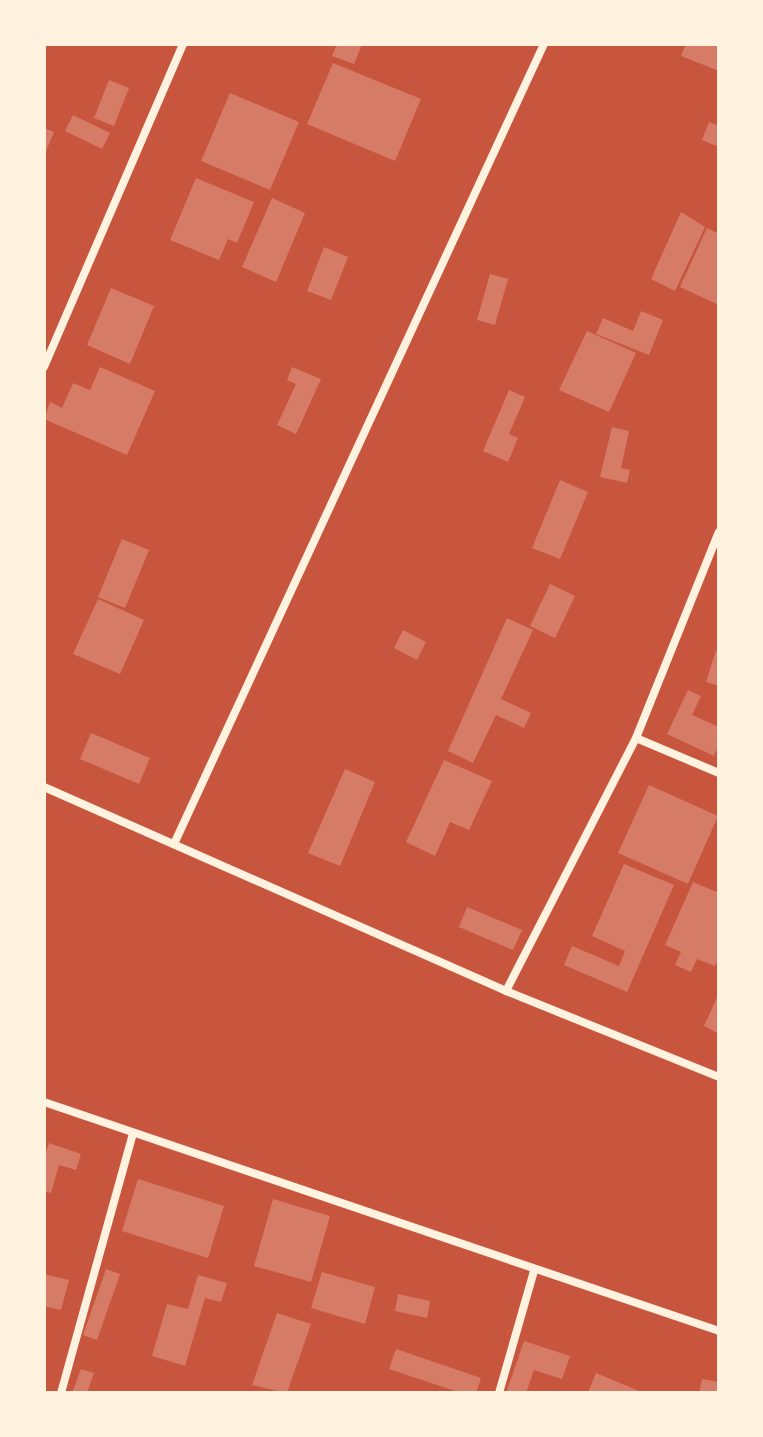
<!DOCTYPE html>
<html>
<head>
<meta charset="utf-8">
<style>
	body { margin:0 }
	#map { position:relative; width:763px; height:1437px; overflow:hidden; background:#c8553d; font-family:"Space Grotesk",sans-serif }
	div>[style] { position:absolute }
	.building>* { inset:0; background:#d67c66 }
	.minor>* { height:8px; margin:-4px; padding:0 4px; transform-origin:4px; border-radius:4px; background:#fff3e0 }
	span { translate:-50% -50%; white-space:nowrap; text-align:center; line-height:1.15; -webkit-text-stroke:7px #fff3e0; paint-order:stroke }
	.frame { position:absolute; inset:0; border:46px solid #fff3e0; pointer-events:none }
</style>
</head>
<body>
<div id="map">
	<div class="building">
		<i style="clip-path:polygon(337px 44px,362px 44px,354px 64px,332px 56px)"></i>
		<i style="clip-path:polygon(686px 44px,719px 44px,719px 71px,681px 56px)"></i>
		<i style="clip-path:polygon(333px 63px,421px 99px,395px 161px,307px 124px)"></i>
		<i style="clip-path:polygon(109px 80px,129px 88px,114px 126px,94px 118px)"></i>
		<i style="clip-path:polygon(230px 93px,299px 122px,270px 190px,201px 161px)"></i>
		<i style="clip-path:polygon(73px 115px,110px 133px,102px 149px,65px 131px)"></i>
		<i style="clip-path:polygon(709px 122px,719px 126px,719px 147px,702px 140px)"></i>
		<i style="clip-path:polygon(44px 128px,54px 132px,44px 156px)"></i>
		<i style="clip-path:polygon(196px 178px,254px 202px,237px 243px,228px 239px,219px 260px,170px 240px)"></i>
		<i style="clip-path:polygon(272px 198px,305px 213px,276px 282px,242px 267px)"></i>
		<i style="clip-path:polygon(681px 212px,705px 227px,675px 291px,651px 279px)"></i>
		<i style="clip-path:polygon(707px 228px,719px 234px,719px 305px,680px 287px)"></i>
		<i style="clip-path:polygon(324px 247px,348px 257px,331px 300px,307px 291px)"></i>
		<i style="clip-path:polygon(490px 274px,508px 279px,495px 325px,477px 320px)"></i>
		<i style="clip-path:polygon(111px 288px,154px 306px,130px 364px,87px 345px)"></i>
		<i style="clip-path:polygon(641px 311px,663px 320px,649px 355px,596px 334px,603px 318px,633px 331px)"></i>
		<i style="clip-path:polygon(587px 331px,636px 353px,609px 412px,559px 390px)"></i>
		<i style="clip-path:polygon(100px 367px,155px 391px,127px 455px,44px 419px,50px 402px,62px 408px,73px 383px,90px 390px)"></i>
		<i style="clip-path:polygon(292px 367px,321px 379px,296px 434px,277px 425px,296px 384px,287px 380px)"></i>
		<i style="clip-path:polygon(509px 390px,525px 397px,509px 434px,518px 438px,508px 462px,483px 451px)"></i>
		<i style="clip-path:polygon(612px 427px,629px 431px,621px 468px,630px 470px,627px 483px,600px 477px)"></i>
		<i style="clip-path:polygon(560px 480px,588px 492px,560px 559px,532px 548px)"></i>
		<i style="clip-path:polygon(122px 539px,149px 550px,125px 608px,98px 597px)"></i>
		<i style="clip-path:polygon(550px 584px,575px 596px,555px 638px,530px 626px)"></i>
		<i style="clip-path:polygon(98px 599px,144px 620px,120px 674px,73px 654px)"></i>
		<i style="clip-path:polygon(507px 618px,533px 630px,501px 699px,531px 713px,524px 728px,496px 715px,473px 763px,448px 751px)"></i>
		<i style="clip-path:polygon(403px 630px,426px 642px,417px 660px,394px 648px)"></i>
		<i style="clip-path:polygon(716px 650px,719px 651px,719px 686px,706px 682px)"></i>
		<i style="clip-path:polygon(688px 690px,701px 696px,692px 715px,719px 727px,719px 744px,714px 756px,667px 734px)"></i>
		<i style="clip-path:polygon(91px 733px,150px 758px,139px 784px,80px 759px)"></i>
		<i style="clip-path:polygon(444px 760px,492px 781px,469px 830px,450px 822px,435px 856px,406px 842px)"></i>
		<i style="clip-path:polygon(345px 769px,375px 782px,340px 866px,308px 853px)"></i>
		<i style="clip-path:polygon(649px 785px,718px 816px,688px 884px,618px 853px)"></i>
		<i style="clip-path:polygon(624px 864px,674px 885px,627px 992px,564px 965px,572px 946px,619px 966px,625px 951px,592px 936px)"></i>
		<i style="clip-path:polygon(693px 882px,719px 893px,719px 957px,715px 966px,697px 959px,691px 972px,675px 965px,681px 952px,665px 945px)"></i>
		<i style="clip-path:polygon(467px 907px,522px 930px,513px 950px,459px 927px)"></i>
		<i style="clip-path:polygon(719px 993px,719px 1034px,704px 1026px)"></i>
		<i style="clip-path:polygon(49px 1143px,81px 1154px,76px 1170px,59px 1165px,51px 1193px,44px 1191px,44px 1159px)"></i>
		<i style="clip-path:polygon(138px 1179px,224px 1206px,208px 1258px,122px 1231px)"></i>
		<i style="clip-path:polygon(273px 1199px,330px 1216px,311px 1282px,254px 1266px)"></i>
		<i style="clip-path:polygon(106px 1269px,120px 1274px,97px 1340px,83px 1335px)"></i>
		<i style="clip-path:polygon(322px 1272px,375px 1287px,365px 1324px,311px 1308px)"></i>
		<i style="clip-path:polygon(44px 1274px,69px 1280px,61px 1310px,44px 1306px)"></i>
		<i style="clip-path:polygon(198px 1275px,227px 1283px,221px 1302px,205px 1298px,185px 1366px,152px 1356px,167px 1304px,188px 1309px)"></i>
		<i style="clip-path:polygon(398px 1294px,430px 1301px,427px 1318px,395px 1311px)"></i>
		<i style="clip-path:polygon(277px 1313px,311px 1324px,287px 1393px,252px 1385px)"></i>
		<i style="clip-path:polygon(524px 1341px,570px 1356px,562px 1379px,534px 1370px,526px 1393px,506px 1393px)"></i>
		<i style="clip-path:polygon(396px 1349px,481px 1378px,476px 1393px,461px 1393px,389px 1369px)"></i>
		<i style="clip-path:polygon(81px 1369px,94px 1373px,87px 1393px,72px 1393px)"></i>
		<i style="clip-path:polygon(596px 1373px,644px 1393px,588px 1393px)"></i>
		<i style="clip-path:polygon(702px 1379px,719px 1382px,719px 1393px,699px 1393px)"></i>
	</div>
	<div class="minor">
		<i style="left:44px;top:367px;width:352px;rotate:-66.7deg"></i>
		<i style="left:636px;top:738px;width:90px;rotate:22.9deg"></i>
		<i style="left:44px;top:787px;width:505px;rotate:23.82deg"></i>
		<i style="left:506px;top:991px;width:230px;rotate:22deg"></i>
		<i style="left:174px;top:844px;width:881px;rotate:-65.18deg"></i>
		<i style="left:506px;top:991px;width:284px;rotate:-62.8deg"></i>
		<i style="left:636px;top:738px;width:222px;rotate:-68.1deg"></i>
		<i style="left:44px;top:1102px;width:713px;rotate:18.74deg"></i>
		<i style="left:61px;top:1393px;width:269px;rotate:-74.5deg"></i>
		<i style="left:499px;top:1393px;width:127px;rotate:-74deg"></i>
	</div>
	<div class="frame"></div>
</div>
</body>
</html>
